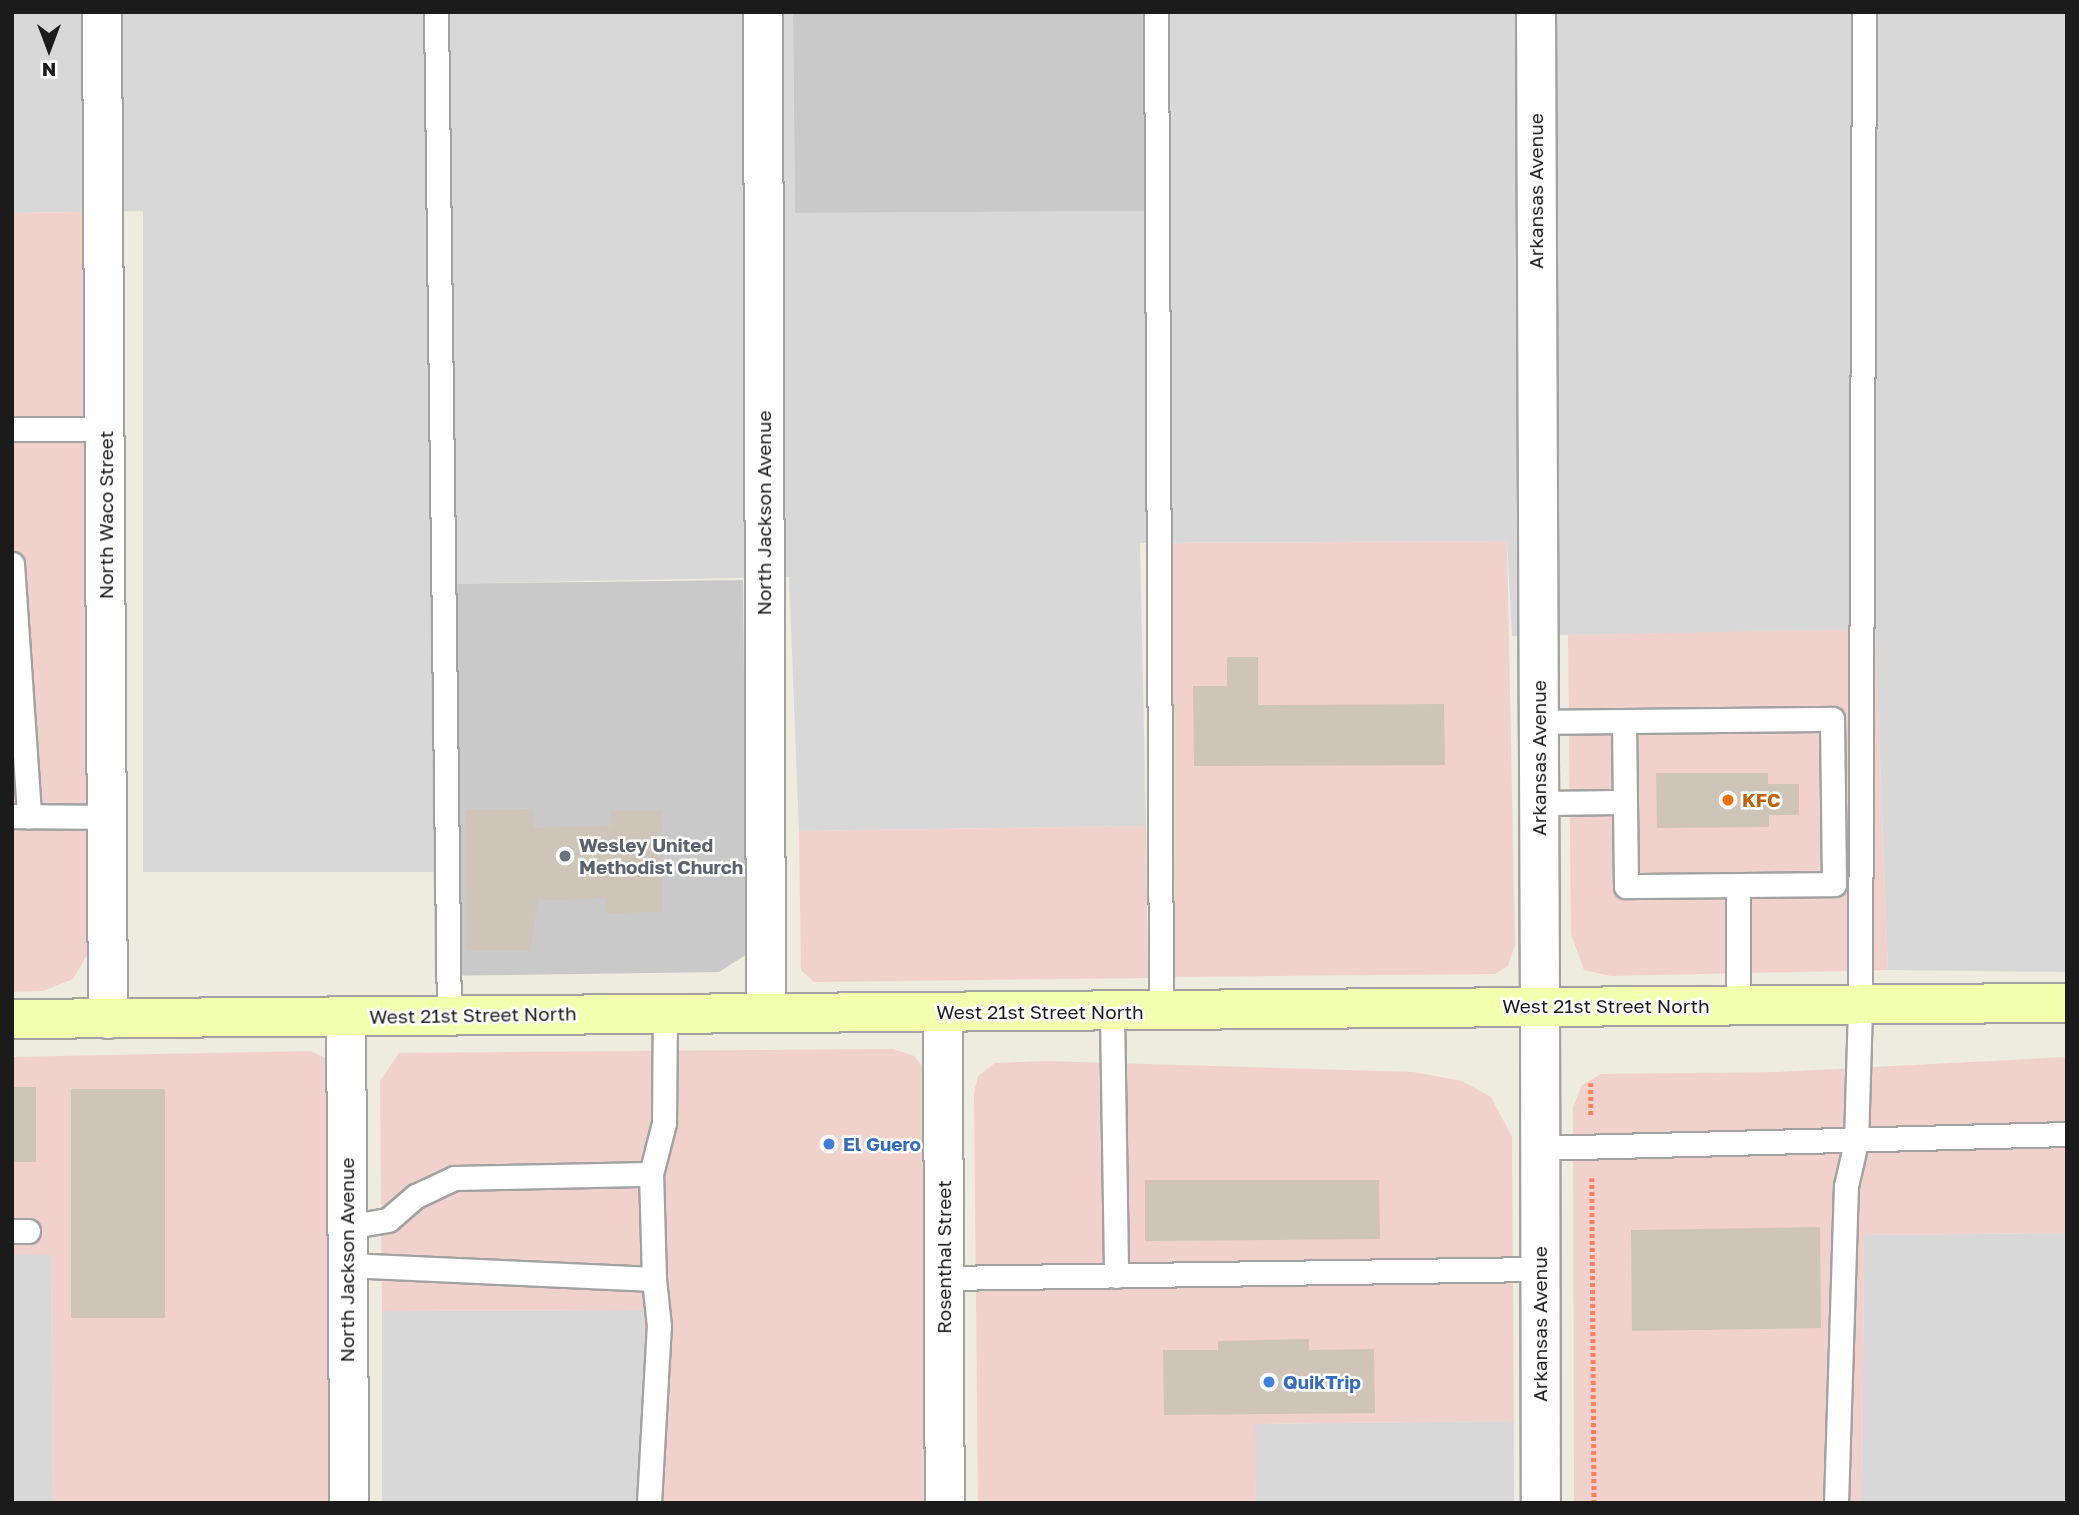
<!DOCTYPE html>
<html>
<head>
<meta charset="utf-8">
<style>
	body { margin:0 }
	#map { position:relative; width:2079px; height:1515px; overflow:hidden; background:#eeebdf; font-family:"Golos Text",sans-serif }
	div>[style] { position:absolute }
	.residential>* { inset:0; background:#d9d8d8 }
	.commercial>* { inset:0; background:#f1d1cc }
	.religious>* { inset:0; background:#c9c9c9 }
	.building>* { inset:0; background:#cec4b8 }
	.path>* { height:4.5px; margin-top:-2.25px; transform-origin:0; background:repeating-linear-gradient(90deg,#ff805f 0 3.5px,transparent 0 7px) }
	.roads { filter:drop-shadow(2px 0 #a2a2a2) drop-shadow(-2px 0 #a2a2a2) drop-shadow(0 2px #a2a2a2) drop-shadow(0 -2px #a2a2a2) }
	.service>* { height:23px; margin:-11.5px; padding:0 11.5px; transform-origin:11.5px; border-radius:11.5px; background:#fff }
	.minor>* { height:38px; margin:-19px; padding:0 19px; transform-origin:19px; border-radius:19px; background:#fff }
	.tertiary>* { height:38px; margin:-19px; padding:0 19px; transform-origin:19px; border-radius:19px; background:#fff }
	.secondary>* { height:38px; margin:-19px; padding:0 19px; transform-origin:19px; border-radius:19px; background:#f2ffac }
	.dots>* { width:19px; height:19px; translate:-50% -50%; box-sizing:border-box; border:4px solid #fff; border-radius:50% }
	span { translate:-50% -50%; white-space:nowrap; text-align:center; line-height:1.15; -webkit-text-stroke:5px #fff; paint-order:stroke }
	.street-label { font-size:19px; color:#1b1b1b }
	.food-label { font-size:19px; color:#c56008; font-weight:700 }
	.left { translate:0 -50%; text-align:left }
	.worship-label { font-size:19px; color:#5b616d; font-weight:700 }
	.shop-label { font-size:19px; color:#366cbe; font-weight:700 }
	.frame { position:absolute; inset:0; border:14px solid #1b1b1b; pointer-events:none }
	.north { position:absolute; left:14px; top:14px; width:70px; height:70px; -webkit-text-stroke:5px #fff; paint-order:stroke; rotate:180deg; font-size:19px; font-weight:700; line-height:28px; text-align:center; color:#1b1b1b }
	.north::after { content:''; display:block; margin:auto; width:24px; height:32px; background:#1b1b1b; clip-path:polygon(50% 0,100% 100%,50% 72%,0 100%) }
</style>
</head>
<body>
<div id="map">
	<div class="residential">
		<i style="clip-path:polygon(12px 12px,793px 12px,795px 213px,1165px 211px,1164px 12px,2067px 12px,2067px 972px,1888px 970px,1875px 630px,1512px 636px,1507px 541px,1140px 543px,1146px 826px,799px 831px,789px 577px,431px 584px,434px 872px,143px 872px,143px 211px,12px 213px)"></i>
		<i style="clip-path:polygon(2067px 1233px,2067px 1503px,1862px 1503px,1864px 1235px)"></i>
		<i style="clip-path:polygon(12px 1254px,51px 1254px,53px 1503px,12px 1503px)"></i>
		<i style="clip-path:polygon(645px 1310px,647px 1503px,382px 1503px,382px 1311px)"></i>
		<i style="clip-path:polygon(1514px 1421px,1514px 1503px,1256px 1503px,1254px 1424px)"></i>
	</div>
	<div class="commercial">
		<i style="clip-path:polygon(83px 212px,87px 955px,73px 979px,43px 991px,12px 992px,12px 213px)"></i>
		<i style="clip-path:polygon(1507px 541px,1515px 945px,1508px 966px,1495px 974px,1175px 977px,1172px 543px)"></i>
		<i style="clip-path:polygon(1875px 629px,1888px 970px,1611px 976px,1584px 970px,1571px 934px,1568px 635px)"></i>
		<i style="clip-path:polygon(1146px 826px,1148px 978px,814px 982px,801px 970px,799px 831px)"></i>
		<i style="clip-path:polygon(893px 1049px,914px 1056px,924px 1068px,927px 1503px,647px 1503px,644px 1310px,382px 1311px,380px 1081px,399px 1053px)"></i>
		<i style="clip-path:polygon(311px 1051px,327px 1059px,337px 1503px,53px 1503px,51px 1255px,12px 1254px,12px 1057px)"></i>
		<i style="clip-path:polygon(2067px 1057px,2067px 1233px,1864px 1235px,1862px 1503px,1574px 1503px,1573px 1107px,1582px 1085px,1601px 1074px,1778px 1072px)"></i>
		<i style="clip-path:polygon(1045px 1061px,1413px 1072px,1462px 1081px,1491px 1097px,1512px 1137px,1514px 1421px,1255px 1424px,1256px 1503px,978px 1503px,974px 1093px,978px 1076px,995px 1063px)"></i>
	</div>
	<div class="religious">
		<i style="clip-path:polygon(793px 12px,1164px 12px,1165px 211px,795px 213px)"></i>
		<i style="clip-path:polygon(743px 580px,747px 954px,719px 972px,435px 976px,430px 584px)"></i>
	</div>
	<div class="building">
		<i style="clip-path:polygon(1227px 657px,1258px 657px,1258px 705px,1444px 704px,1445px 765px,1194px 766px,1193px 686px,1227px 686px)"></i>
		<i style="clip-path:polygon(1656px 773px,1768px 773px,1768px 784px,1799px 784px,1799px 815px,1769px 815px,1769px 827px,1657px 828px)"></i>
		<i style="clip-path:polygon(533px 809px,533px 828px,611px 826px,611px 811px,662px 811px,663px 912px,606px 913px,606px 899px,538px 900px,530px 951px,467px 951px,466px 810px)"></i>
		<i style="clip-path:polygon(12px 1087px,36px 1087px,36px 1162px,12px 1162px)"></i>
		<i style="clip-path:polygon(71px 1089px,165px 1089px,165px 1318px,71px 1318px)"></i>
		<i style="clip-path:polygon(1145px 1180px,1379px 1180px,1380px 1239px,1145px 1241px)"></i>
		<i style="clip-path:polygon(1820px 1227px,1821px 1328px,1632px 1331px,1631px 1230px)"></i>
		<i style="clip-path:polygon(1309px 1339px,1309px 1350px,1374px 1349px,1375px 1413px,1164px 1415px,1163px 1350px,1218px 1350px,1218px 1341px)"></i>
	</div>
	<div class="path">
		<i style="left:1591px;top:1083px;width:34px;rotate:90deg"></i>
		<i style="left:1592px;top:1178px;width:325px;rotate:89.6deg"></i>
	</div>
	<div class="roads">
		<div class="service">
			<i style="left:436px;top:12px;width:1003px;rotate:89.26deg"></i>
			<i style="left:1156px;top:12px;width:1000px;rotate:89.71deg"></i>
			<i style="left:12px;top:429px;width:93px"></i>
			<i style="left:12px;top:564px;width:253px;rotate:86.1deg"></i>
			<i style="left:1539px;top:722px;width:293px;rotate:-0.6deg"></i>
			<i style="left:1832px;top:719px;width:165px;rotate:89.3deg"></i>
			<i style="left:1834px;top:884px;width:208px;rotate:179.4deg"></i>
			<i style="left:1626px;top:886px;width:165px;rotate:-90.7deg"></i>
			<i style="left:1539px;top:803px;width:86px;rotate:-0.7deg"></i>
			<i style="left:12px;top:816px;width:95px;rotate:0.6deg"></i>
			<i style="left:1738px;top:885px;width:120px;rotate:90deg"></i>
			<i style="left:1112px;top:1013px;width:263px;rotate:89.1deg"></i>
			<i style="left:1540px;top:1148px;width:527px;rotate:-1.52deg"></i>
			<i style="left:347px;top:1227px;width:42px;rotate:-9.7deg"></i>
			<i style="left:388px;top:1220px;width:37px;rotate:-41deg"></i>
			<i style="left:416px;top:1196px;width:42px;rotate:-25.3deg"></i>
			<i style="left:454px;top:1178px;width:197px;rotate:-1.2deg"></i>
			<i style="left:12px;top:1231px;width:16px"></i>
			<i style="left:347px;top:1265px;width:307px;rotate:2.6deg"></i>
			<i style="left:654px;top:1279px;width:105px;rotate:-91.6deg"></i>
			<i style="left:651px;top:1174px;width:53px;rotate:-75.7deg"></i>
			<i style="left:664px;top:1123px;width:110px;rotate:-89.5deg"></i>
			<i style="left:944px;top:1278px;width:596px;rotate:-0.87deg"></i>
			<i style="left:649px;top:1503px;width:177px;rotate:-86.8deg"></i>
			<i style="left:659px;top:1326px;width:47px;rotate:-96.1deg"></i>
			<i style="left:1836px;top:1503px;width:317px;rotate:-88.2deg"></i>
			<i style="left:1846px;top:1186px;width:45px;rotate:-77.2deg"></i>
			<i style="left:1856px;top:1142px;width:138px;rotate:-88.3deg"></i>
			<i style="left:1860px;top:1004px;width:992px;rotate:-89.77deg"></i>
		</div>
		<div class="minor">
			<i style="left:763px;top:12px;width:1001px;rotate:89.83deg"></i>
			<i style="left:1536px;top:12px;width:994px;rotate:89.77deg"></i>
			<i style="left:943px;top:1012px;width:491px;rotate:89.8deg"></i>
			<i style="left:346px;top:1017px;width:486px;rotate:89.6deg"></i>
		</div>
		<div class="tertiary">
			<i style="left:102px;top:12px;width:1007px;rotate:89.66deg"></i>
			<i style="left:1540px;top:1006px;width:497px;rotate:89.9deg"></i>
		</div>
		<div class="secondary">
			<i style="left:12px;top:1019px;width:2055px;rotate:-0.45deg"></i>
		</div>
	</div>
	<div class="dots">
		<i style="left:1728px;top:800px;background:#e8710a"></i>
		<i style="left:565px;top:856px;background:#6b7280"></i>
		<i style="left:829px;top:1144px;background:#3f7fe0"></i>
		<i style="left:1269px;top:1382px;background:#3f7fe0"></i>
	</div>
	<div class="street-label">
		<span style="left:1536px;top:191px;rotate:-90deg">Arkansas Avenue</span>
		<span style="left:764px;top:513px;rotate:-90deg">North Jackson Avenue</span>
		<span style="left:106px;top:515px;rotate:-90deg">North Waco Street</span>
		<span style="left:1539px;top:758px;rotate:-90deg">Arkansas Avenue</span>
		<span style="left:1606px;top:1006px">West 21st Street North</span>
		<span style="left:1040px;top:1012px">West 21st Street North</span>
		<span style="left:473px;top:1015px;rotate:-1deg">West 21st Street North</span>
		<span style="left:944px;top:1257px;rotate:-90deg">Rosenthal Street</span>
		<span style="left:347px;top:1260px;rotate:-90deg">North Jackson Avenue</span>
		<span style="left:1540px;top:1324px;rotate:-90deg">Arkansas Avenue</span>
	</div>
	<div class="food-label">
		<span class="left" style="left:1742px;top:800px">KFC</span>
	</div>
	<div class="worship-label">
		<span class="left" style="left:579px;top:856px">Wesley United<br>Methodist Church</span>
	</div>
	<div class="shop-label">
		<span class="left" style="left:843px;top:1144px">El Guero</span>
		<span class="left" style="left:1283px;top:1382px">QuikTrip</span>
	</div>
	<div class="frame"></div>
	<div class="north">N</div>
</div>
</body>
</html>
